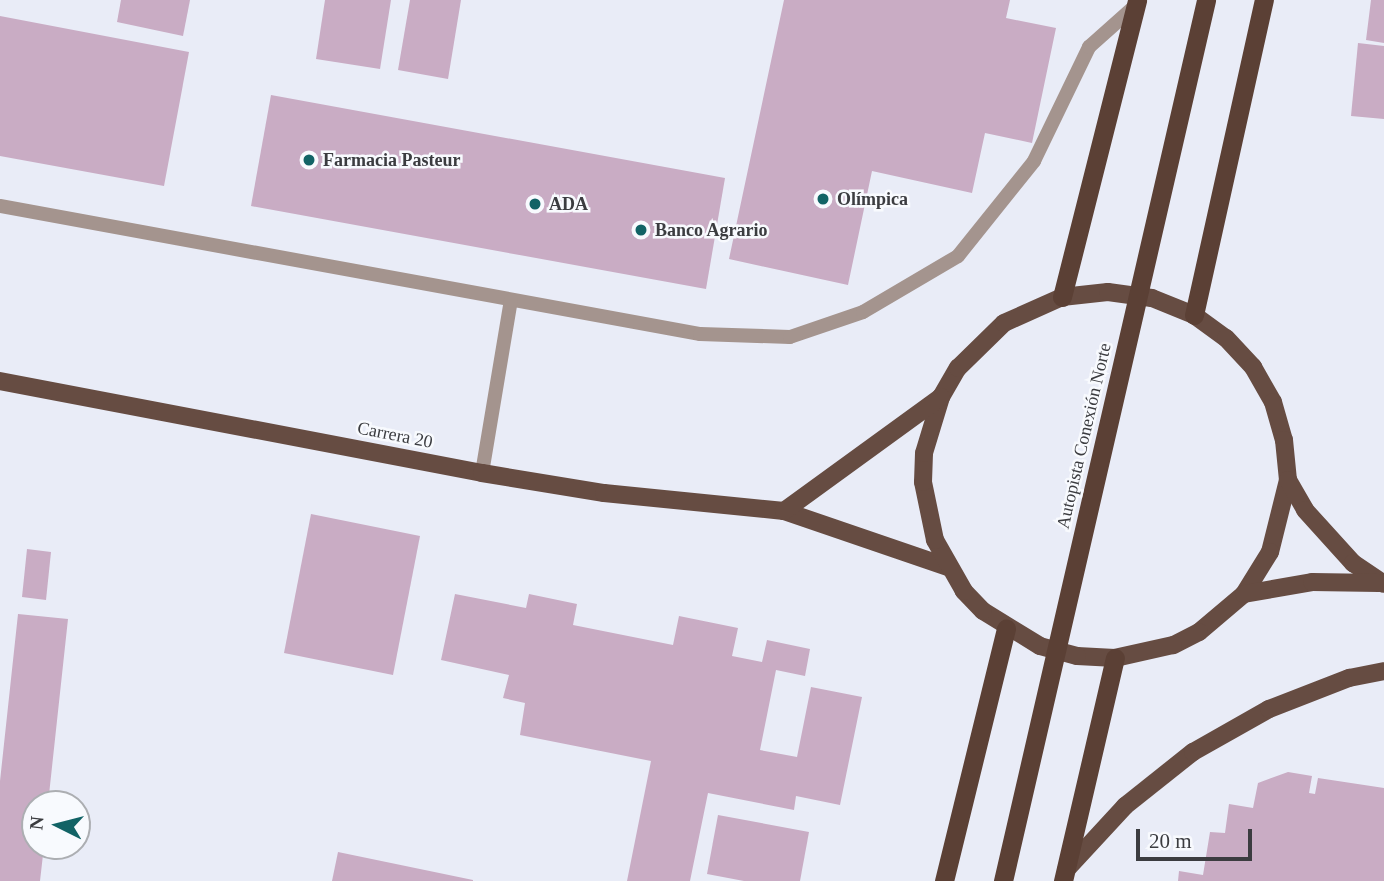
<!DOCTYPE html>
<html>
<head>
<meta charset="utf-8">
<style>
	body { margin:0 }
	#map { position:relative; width:1384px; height:881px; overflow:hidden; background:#e9ecf7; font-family:"Times New Roman",serif }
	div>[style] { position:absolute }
	.building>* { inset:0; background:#c9acc4 }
	.service>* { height:14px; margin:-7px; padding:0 7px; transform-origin:7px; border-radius:7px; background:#a4948e }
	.primary>* { height:18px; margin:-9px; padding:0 9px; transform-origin:9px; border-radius:9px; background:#664c42 }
	.trunk>* { height:19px; margin:-9.5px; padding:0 9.5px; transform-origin:9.5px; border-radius:9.5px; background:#5b4035 }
	.dots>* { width:19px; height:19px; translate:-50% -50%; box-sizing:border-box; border:4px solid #f8fafe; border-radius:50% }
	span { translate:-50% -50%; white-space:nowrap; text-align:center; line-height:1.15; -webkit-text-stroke:5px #f8fafe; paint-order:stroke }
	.poi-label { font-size:18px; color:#3b3c40; font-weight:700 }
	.left { translate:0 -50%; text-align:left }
	.street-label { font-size:18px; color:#3b3c40 }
	.north { position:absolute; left:21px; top:790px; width:70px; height:70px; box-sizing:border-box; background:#f8fafe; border:2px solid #acaeb2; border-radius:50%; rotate:276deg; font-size:19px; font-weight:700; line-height:28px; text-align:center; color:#3b3c40 }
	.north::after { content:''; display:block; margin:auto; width:24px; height:32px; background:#126366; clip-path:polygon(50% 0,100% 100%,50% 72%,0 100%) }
	.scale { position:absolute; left:1136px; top:829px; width:116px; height:32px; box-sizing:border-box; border:4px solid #3b3c40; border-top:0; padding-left:9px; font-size:21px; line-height:24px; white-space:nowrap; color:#3b3c40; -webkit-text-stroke:5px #f8fafe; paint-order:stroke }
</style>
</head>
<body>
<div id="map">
	<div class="building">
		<i style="clip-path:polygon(121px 0,190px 0,183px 36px,117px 22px)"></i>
		<i style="clip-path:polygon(325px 0,391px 0,380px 69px,316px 59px)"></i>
		<i style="clip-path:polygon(410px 0,461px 0,448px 79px,398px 70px)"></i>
		<i style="clip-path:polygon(784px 0,1010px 0,1006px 18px,1056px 28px,1032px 143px,985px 133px,972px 193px,872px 171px,848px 285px,729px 259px)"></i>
		<i style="clip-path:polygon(1371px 0,1384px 0,1384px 43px,1366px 40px)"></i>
		<i style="clip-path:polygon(0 16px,189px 52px,164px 186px,0 156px)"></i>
		<i style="clip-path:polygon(1358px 43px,1384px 46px,1384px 119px,1351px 116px)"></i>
		<i style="clip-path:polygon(271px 95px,725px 178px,706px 289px,251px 206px)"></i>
		<i style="clip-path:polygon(311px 514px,420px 536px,393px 675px,284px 653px)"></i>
		<i style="clip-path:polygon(27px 549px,51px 552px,46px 600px,22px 597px)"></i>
		<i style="clip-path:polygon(455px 594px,526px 608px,529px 594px,577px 604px,573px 625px,673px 645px,679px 616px,738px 628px,732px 656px,762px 662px,767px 640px,810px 649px,805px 676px,776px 670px,760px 750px,797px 757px,811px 687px,862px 697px,840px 805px,796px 796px,794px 810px,708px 793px,690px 881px,627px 881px,651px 761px,520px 735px,525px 703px,503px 698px,509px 675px,441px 660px)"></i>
		<i style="clip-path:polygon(18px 614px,68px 619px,48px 804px,35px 804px,35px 846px,44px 846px,40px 881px,0 881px,0 781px)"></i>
		<i style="clip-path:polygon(1288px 772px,1312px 776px,1309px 793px,1315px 794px,1318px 778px,1384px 788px,1384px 881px,1178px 881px,1179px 871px,1203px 875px,1210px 832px,1225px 833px,1229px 804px,1253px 808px,1258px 783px)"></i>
		<i style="clip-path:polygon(718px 815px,809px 832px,800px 881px,744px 881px,707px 874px)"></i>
		<i style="clip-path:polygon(338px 852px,473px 880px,473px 881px,332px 881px)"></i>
	</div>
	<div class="service">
		<i style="left:0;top:206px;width:712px;rotate:10.36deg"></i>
		<i style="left:700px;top:334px;width:90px;rotate:1.9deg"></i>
		<i style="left:790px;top:337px;width:77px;rotate:-18.9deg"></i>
		<i style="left:863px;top:312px;width:110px;rotate:-30.5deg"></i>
		<i style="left:958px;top:256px;width:122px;rotate:-51.3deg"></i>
		<i style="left:1034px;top:161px;width:127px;rotate:-64.2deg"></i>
		<i style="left:1089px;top:47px;width:62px;rotate:-41.7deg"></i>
		<i style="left:482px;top:473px;width:175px;rotate:-80.5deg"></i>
	</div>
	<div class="primary">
		<i style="left:0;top:381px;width:491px;rotate:10.8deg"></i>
		<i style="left:482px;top:473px;width:124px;rotate:9.3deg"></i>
		<i style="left:604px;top:493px;width:181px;rotate:5.7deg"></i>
		<i style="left:784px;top:511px;width:173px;rotate:18.9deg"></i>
		<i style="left:1288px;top:480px;width:74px;rotate:104deg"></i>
		<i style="left:1270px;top:552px;width:49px;rotate:121.8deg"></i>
		<i style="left:1244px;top:594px;width:59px;rotate:139.8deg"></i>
		<i style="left:1199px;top:632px;width:29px;rotate:153deg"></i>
		<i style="left:1173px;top:645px;width:59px;rotate:167.4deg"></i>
		<i style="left:1115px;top:658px;width:38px;rotate:-177deg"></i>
		<i style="left:1077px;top:656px;width:38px;rotate:-165deg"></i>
		<i style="left:1040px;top:646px;width:67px;rotate:-148.4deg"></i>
		<i style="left:983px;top:611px;width:28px;rotate:-134deg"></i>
		<i style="left:964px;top:591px;width:59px;rotate:-119.6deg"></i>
		<i style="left:935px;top:540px;width:59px;rotate:-101.7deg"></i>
		<i style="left:923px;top:482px;width:29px;rotate:-88deg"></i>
		<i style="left:924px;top:453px;width:59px;rotate:-73.1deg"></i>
		<i style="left:941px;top:397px;width:34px;rotate:-60deg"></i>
		<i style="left:958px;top:368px;width:64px;rotate:-44.4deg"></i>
		<i style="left:1004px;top:323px;width:64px;rotate:-24.1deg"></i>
		<i style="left:1062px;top:297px;width:46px;rotate:-6.2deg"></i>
		<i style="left:1108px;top:292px;width:44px;rotate:7.8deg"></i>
		<i style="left:1152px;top:298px;width:45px;rotate:22deg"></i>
		<i style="left:1194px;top:315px;width:39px;rotate:36deg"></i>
		<i style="left:1226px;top:338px;width:40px;rotate:47deg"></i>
		<i style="left:1253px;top:367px;width:40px;rotate:60.3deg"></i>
		<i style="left:1273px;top:402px;width:40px;rotate:74deg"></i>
		<i style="left:1284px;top:440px;width:40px;rotate:84.3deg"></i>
		<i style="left:1288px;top:480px;width:34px;rotate:60deg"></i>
		<i style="left:1305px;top:510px;width:72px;rotate:47.8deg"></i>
		<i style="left:1353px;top:563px;width:37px;rotate:34deg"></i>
		<i style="left:784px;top:511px;width:194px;rotate:-36deg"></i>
		<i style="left:1244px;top:594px;width:69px;rotate:-10deg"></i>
		<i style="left:1312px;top:582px;width:67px;rotate:0.9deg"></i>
		<i style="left:1066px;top:870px;width:87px;rotate:-47.3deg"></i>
		<i style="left:1125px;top:806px;width:87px;rotate:-38.5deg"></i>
		<i style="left:1193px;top:752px;width:87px;rotate:-29.5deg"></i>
		<i style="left:1269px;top:709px;width:86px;rotate:-21.2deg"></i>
		<i style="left:1349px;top:678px;width:36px;rotate:-11deg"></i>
	</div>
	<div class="trunk">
		<i style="left:1062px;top:297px;width:306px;rotate:-75.8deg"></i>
		<i style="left:1194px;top:315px;width:323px;rotate:-77.5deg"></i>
		<i style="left:944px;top:881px;width:260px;rotate:-76.2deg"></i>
		<i style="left:1003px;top:881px;width:904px;rotate:-77.02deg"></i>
		<i style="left:1063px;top:881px;width:229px;rotate:-76.9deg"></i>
	</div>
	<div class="dots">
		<i style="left:309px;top:160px;background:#126366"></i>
		<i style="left:823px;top:199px;background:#126366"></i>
		<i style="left:535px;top:204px;background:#126366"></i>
		<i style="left:641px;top:230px;background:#126366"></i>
	</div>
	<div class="poi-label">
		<span class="left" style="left:323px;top:160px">Farmacia Pasteur</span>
		<span class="left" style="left:837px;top:199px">Olímpica</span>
		<span class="left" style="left:549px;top:204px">ADA</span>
		<span class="left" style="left:655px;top:230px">Banco Agrario</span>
	</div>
	<div class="street-label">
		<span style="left:395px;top:435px;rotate:11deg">Carrera 20</span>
		<span style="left:1084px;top:436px;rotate:-77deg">Autopista Conexión Norte</span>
	</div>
	<div class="north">N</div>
	<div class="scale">20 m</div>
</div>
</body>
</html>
